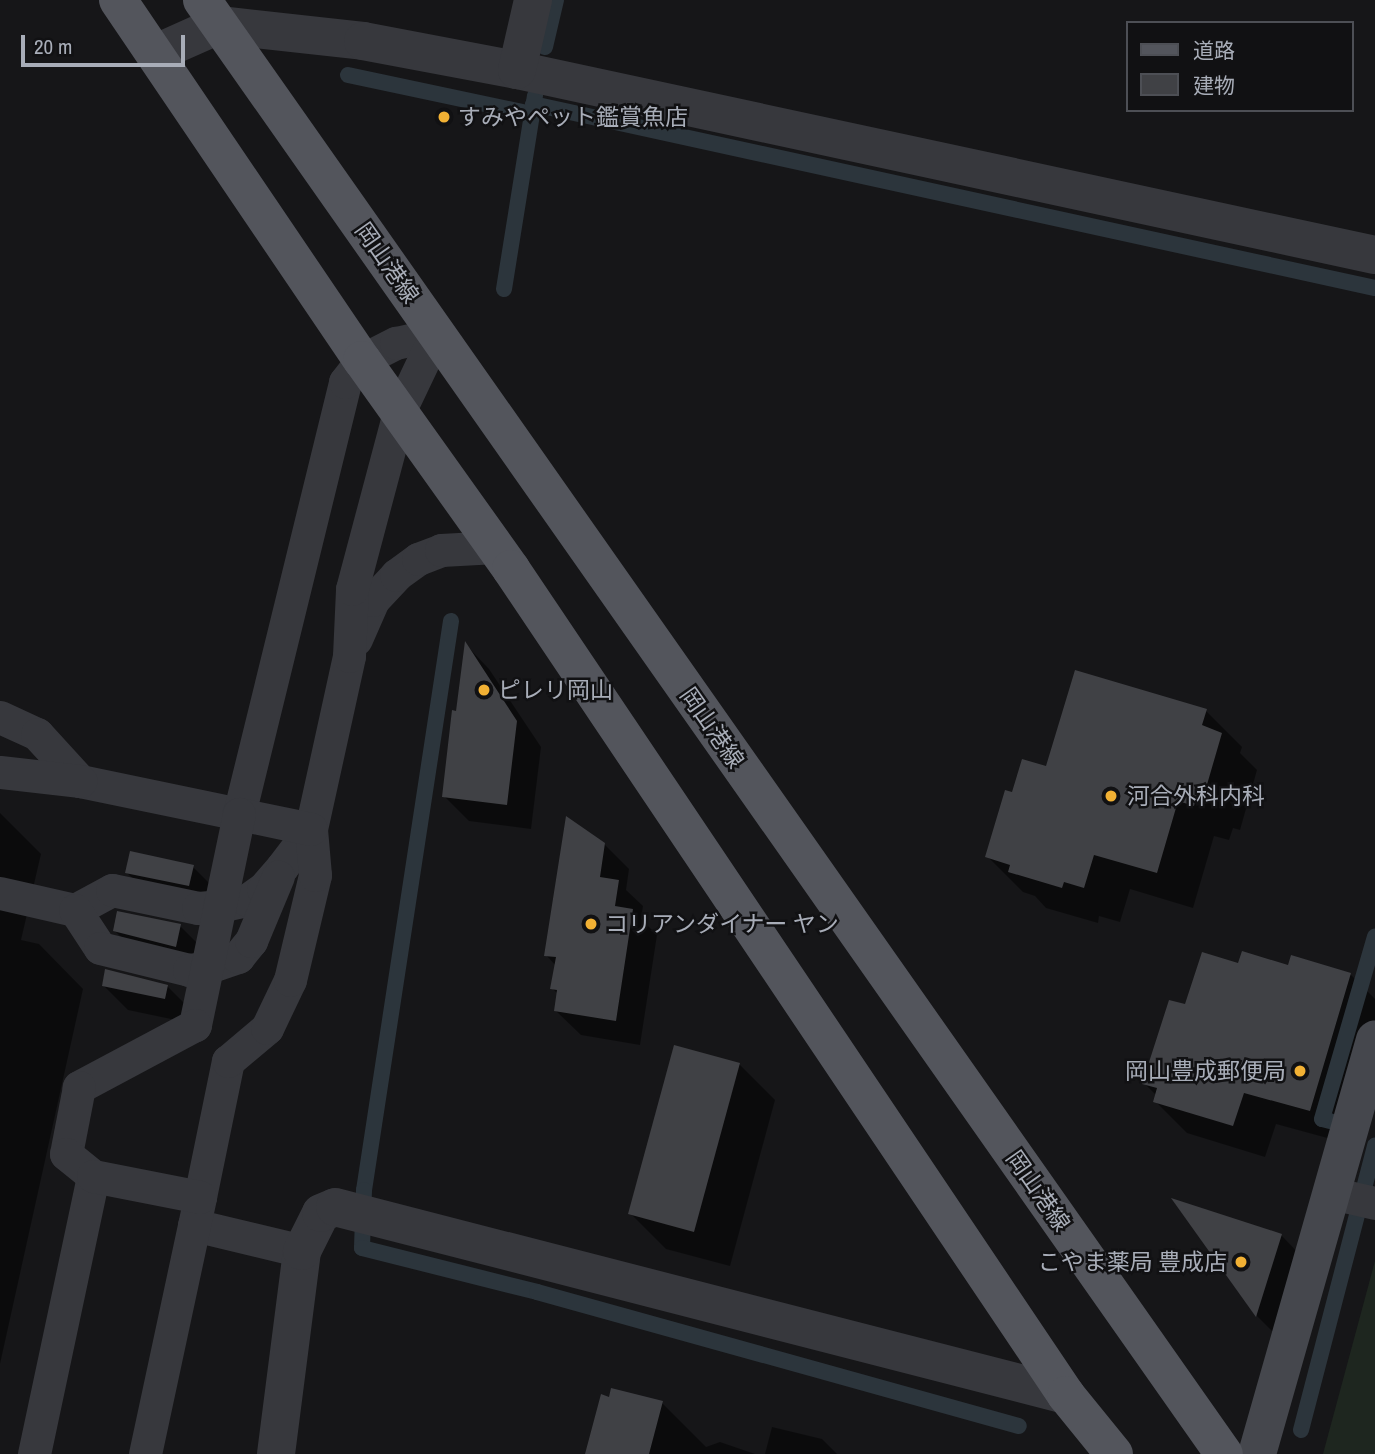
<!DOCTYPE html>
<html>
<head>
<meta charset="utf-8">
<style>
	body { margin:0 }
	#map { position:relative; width:1375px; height:1454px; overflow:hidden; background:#161618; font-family:"Archivo Narrow","Noto Sans JP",sans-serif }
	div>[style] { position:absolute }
	.green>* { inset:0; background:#1e261f }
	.shadow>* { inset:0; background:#0007 }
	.stream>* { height:16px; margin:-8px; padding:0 8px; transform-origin:8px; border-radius:8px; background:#2c353c }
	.building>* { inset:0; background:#404145 }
	.lane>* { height:33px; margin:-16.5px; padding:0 16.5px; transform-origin:16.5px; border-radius:16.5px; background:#37383d }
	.street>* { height:38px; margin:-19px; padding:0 19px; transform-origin:19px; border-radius:19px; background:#37383d }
	.secondary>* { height:38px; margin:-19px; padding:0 19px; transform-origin:19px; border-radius:19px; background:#45474d }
	.primary>* { height:38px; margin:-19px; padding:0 19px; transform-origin:19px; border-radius:19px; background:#53555c }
	.dots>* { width:19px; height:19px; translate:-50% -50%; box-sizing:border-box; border:4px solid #111113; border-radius:50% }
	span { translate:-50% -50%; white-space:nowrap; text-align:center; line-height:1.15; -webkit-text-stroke:5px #111113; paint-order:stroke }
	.poi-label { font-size:23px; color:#a8adb8 }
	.left { translate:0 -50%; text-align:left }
	.right { translate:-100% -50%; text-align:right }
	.street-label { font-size:23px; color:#a8adb8 }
	.legend { position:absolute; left:1126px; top:21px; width:228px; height:91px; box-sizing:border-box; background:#111113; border:2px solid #4d4f55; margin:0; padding:9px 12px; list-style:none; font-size:21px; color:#a8adb8 }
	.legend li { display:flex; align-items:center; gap:14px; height:35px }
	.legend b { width:35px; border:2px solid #4d4f55 }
	.scale { position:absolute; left:21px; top:35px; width:164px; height:32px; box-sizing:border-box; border:4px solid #a8adb8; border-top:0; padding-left:9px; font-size:21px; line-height:24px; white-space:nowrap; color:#a8adb8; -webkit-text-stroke:5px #111113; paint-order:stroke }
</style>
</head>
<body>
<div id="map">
	<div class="green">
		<i style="clip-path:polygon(1375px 1261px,1375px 1454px,1323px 1454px)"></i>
	</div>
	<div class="shadow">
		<i style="clip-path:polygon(466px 645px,489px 669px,541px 747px,531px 829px,469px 821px,444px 796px)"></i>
		<i style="clip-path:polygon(1206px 711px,1242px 747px,1240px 753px,1257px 770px,1240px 830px,1233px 828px,1229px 840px,1214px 836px,1193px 908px,1130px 889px,1120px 922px,1099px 916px,1098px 923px,1046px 908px,1035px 896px,1023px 892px,987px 856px,1013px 794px,1047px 768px)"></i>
		<i style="clip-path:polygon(0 813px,41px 854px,21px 940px,39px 944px,83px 989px,0 1364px)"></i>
		<i style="clip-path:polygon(604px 844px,629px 869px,626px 890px,643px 906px,641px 919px,657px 935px,640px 1045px,581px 1035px,556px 1011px,558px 994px,552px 988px,556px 966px,546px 955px)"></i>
		<i style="clip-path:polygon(193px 867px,218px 892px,152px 897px,127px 873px)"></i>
		<i style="clip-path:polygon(180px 926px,205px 951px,201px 971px,140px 956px,115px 931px)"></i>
		<i style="clip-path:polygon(1293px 957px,1351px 975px,1375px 999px,1375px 1031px,1342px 1142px,1276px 1124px,1265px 1157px,1187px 1133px,1155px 1101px,1157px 1096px,1144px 1083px,1186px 1006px,1240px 965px,1290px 967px)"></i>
		<i style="clip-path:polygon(103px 985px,167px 986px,192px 1011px,190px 1023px,128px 1010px)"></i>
		<i style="clip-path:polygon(739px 1064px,775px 1100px,730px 1266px,666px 1249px,630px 1213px)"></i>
		<i style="clip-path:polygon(1175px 1201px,1282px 1236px,1306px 1261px,1281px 1340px,1257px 1316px)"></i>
		<i style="clip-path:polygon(610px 1399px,662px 1403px,706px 1447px,720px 1442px,755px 1454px,587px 1454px)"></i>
		<i style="clip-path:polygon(772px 1427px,822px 1439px,837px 1454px,765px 1454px)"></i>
	</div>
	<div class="stream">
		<i style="left:545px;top:47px;width:48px;rotate:-76.8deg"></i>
		<i style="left:348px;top:75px;width:187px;rotate:12deg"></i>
		<i style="left:533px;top:104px;width:862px;rotate:12.33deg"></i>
		<i style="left:504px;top:289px;width:196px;rotate:-80.9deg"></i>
		<i style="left:451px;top:621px;width:576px;rotate:98.69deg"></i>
		<i style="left:364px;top:1190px;width:58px;rotate:92deg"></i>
		<i style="left:362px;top:1248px;width:180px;rotate:14.1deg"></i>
		<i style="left:537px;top:1292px;width:500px;rotate:15.54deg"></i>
		<i style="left:1330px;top:1121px;width:8px;rotate:-166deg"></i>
		<i style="left:1322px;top:1119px;width:190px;rotate:-73.8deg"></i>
		<i style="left:1301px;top:1430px;width:294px;rotate:-75.4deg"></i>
	</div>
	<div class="building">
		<i style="clip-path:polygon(465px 641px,517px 721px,507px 805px,442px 797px,452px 710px,456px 711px)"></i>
		<i style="clip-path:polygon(1075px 670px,1207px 709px,1202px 725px,1222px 733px,1204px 795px,1197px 793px,1194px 806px,1178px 801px,1157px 873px,1094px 855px,1084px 888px,1064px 882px,1062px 888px,1008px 872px,1010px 865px,985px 857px,1005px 790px,1012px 792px,1022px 759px,1046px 766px)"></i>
		<i style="clip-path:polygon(566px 816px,605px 843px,600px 877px,619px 880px,615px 906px,633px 909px,616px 1021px,554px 1011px,557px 990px,550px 989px,556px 957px,544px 956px)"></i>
		<i style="clip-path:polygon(130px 851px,194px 865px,189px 886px,125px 873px)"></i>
		<i style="clip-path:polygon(117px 911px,181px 924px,176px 947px,113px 931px)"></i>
		<i style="clip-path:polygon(1242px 951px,1288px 965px,1291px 955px,1351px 973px,1310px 1111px,1244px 1093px,1233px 1126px,1153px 1102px,1157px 1088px,1142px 1084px,1169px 1000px,1185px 1004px,1202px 952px,1238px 963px)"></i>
		<i style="clip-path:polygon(105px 969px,168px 985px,165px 999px,102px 986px)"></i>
		<i style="clip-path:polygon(674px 1045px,740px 1063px,694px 1232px,628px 1214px)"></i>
		<i style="clip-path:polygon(1171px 1198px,1282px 1234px,1256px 1317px)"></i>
		<i style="clip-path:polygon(611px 1388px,663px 1401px,649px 1454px,585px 1454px,601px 1394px,609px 1397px)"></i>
	</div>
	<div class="lane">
		<i style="left:356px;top:639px;width:43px;rotate:-66.4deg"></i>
		<i style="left:373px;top:600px;width:34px;rotate:-47deg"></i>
		<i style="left:396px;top:575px;width:27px;rotate:-36deg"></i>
		<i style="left:418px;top:559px;width:25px;rotate:-21deg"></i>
		<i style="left:441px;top:550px;width:55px;rotate:-3.1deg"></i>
		<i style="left:0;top:717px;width:41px;rotate:24.7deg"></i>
		<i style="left:37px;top:734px;width:64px;rotate:47.5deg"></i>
		<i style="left:80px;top:781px;width:162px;rotate:11.7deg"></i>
		<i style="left:239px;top:814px;width:445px;rotate:-76.2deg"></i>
		<i style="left:345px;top:382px;width:28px;rotate:-52deg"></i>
		<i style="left:362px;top:360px;width:38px;rotate:-27deg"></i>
		<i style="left:396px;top:343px;width:41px;rotate:-12.7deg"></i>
		<i style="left:0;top:772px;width:81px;rotate:6.4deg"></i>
		<i style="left:0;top:893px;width:77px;rotate:12.8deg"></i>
		<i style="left:75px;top:910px;width:42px;rotate:-28.4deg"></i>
		<i style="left:112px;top:890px;width:88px;rotate:11.8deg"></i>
		<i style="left:198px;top:908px;width:21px;rotate:-5deg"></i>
		<i style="left:219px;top:906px;width:29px;rotate:-12deg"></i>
		<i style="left:247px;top:900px;width:19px;rotate:-35deg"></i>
		<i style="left:263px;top:889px;width:29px;rotate:-49deg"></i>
		<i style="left:282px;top:867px;width:48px;rotate:-52.7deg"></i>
		<i style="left:311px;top:829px;width:177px;rotate:-77.6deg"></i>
		<i style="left:349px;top:656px;width:67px;rotate:-87.4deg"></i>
		<i style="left:352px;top:589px;width:183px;rotate:-75.1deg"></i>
		<i style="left:399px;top:412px;width:86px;rotate:-64.6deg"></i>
		<i style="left:75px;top:910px;width:45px;rotate:56.7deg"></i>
		<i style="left:100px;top:948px;width:92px;rotate:13.9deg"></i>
		<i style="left:189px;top:970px;width:17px;rotate:-7deg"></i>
		<i style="left:206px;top:968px;width:34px;rotate:-19deg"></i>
		<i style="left:238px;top:957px;width:21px;rotate:-51deg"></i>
		<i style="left:251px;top:941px;width:70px;rotate:-67.4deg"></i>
		<i style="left:1331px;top:1193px;width:45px;rotate:12.8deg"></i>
		<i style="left:194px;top:1225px;width:111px;rotate:13.5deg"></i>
		<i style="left:34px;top:1454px;width:284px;rotate:-78deg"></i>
		<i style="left:145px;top:1454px;width:263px;rotate:-77.9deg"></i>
		<i style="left:200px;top:1197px;width:139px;rotate:-78.4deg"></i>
		<i style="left:228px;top:1061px;width:51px;rotate:-40.2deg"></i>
		<i style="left:267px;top:1028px;width:53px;rotate:-64.4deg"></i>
		<i style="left:290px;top:980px;width:108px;rotate:-76.6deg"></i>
		<i style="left:315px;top:875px;width:46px;rotate:-95deg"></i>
		<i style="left:311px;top:829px;width:74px;rotate:-168.2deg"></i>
		<i style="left:239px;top:814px;width:216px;rotate:101.8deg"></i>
		<i style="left:195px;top:1025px;width:132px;rotate:151.9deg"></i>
		<i style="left:79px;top:1087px;width:68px;rotate:101deg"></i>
		<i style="left:66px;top:1154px;width:35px;rotate:39deg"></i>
		<i style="left:93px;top:1176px;width:109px;rotate:11.1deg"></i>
	</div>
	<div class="street">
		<i style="left:156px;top:53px;width:69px;rotate:-24deg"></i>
		<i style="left:219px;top:25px;width:145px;rotate:6.3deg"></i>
		<i style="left:363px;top:41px;width:157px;rotate:10.7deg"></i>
		<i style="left:517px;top:70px;width:878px;rotate:12.17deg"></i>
		<i style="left:517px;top:70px;width:72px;rotate:-77.1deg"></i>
		<i style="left:276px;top:1454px;width:205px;rotate:-82.7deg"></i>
		<i style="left:302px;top:1251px;width:42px;rotate:-63.4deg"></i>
		<i style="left:321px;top:1213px;width:15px;rotate:-23deg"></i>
		<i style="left:335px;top:1207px;width:755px;rotate:14.42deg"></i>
	</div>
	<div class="secondary">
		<i style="left:1257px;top:1454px;width:431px;rotate:-74.1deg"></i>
	</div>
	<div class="primary">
		<i style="left:118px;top:0;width:435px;rotate:55.9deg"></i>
		<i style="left:362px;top:360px;width:257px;rotate:54.5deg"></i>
		<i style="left:511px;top:569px;width:995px;rotate:56.1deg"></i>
		<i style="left:1066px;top:1395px;width:76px;rotate:50.9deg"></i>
		<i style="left:202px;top:0;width:1777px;rotate:54.9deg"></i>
	</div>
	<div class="dots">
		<i style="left:444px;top:117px;background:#f2b134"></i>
		<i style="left:484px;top:690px;background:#f2b134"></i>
		<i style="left:1111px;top:796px;background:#f2b134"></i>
		<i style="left:591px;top:924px;background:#f2b134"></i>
		<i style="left:1300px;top:1071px;background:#f2b134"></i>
		<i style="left:1241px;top:1262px;background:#f2b134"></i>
	</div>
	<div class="poi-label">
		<span class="left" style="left:458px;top:117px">すみやペット鑑賞魚店</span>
		<span class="left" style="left:498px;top:690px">ピレリ岡山</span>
		<span class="left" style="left:1127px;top:796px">河合外科内科</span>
		<span class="left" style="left:605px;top:924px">コリアンダイナー ヤン</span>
		<span class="right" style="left:1286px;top:1071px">岡山豊成郵便局</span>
		<span class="right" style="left:1227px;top:1262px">こやま薬局 豊成店</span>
	</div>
	<div class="street-label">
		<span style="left:387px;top:263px;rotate:55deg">岡山港線</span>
		<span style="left:712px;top:728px;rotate:55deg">岡山港線</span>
		<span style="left:1038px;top:1191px;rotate:55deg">岡山港線</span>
	</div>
	<ul class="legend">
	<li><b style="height:9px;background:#53555c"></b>道路</li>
	<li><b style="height:19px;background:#404145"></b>建物</li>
	</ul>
	<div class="scale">20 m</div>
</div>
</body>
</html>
